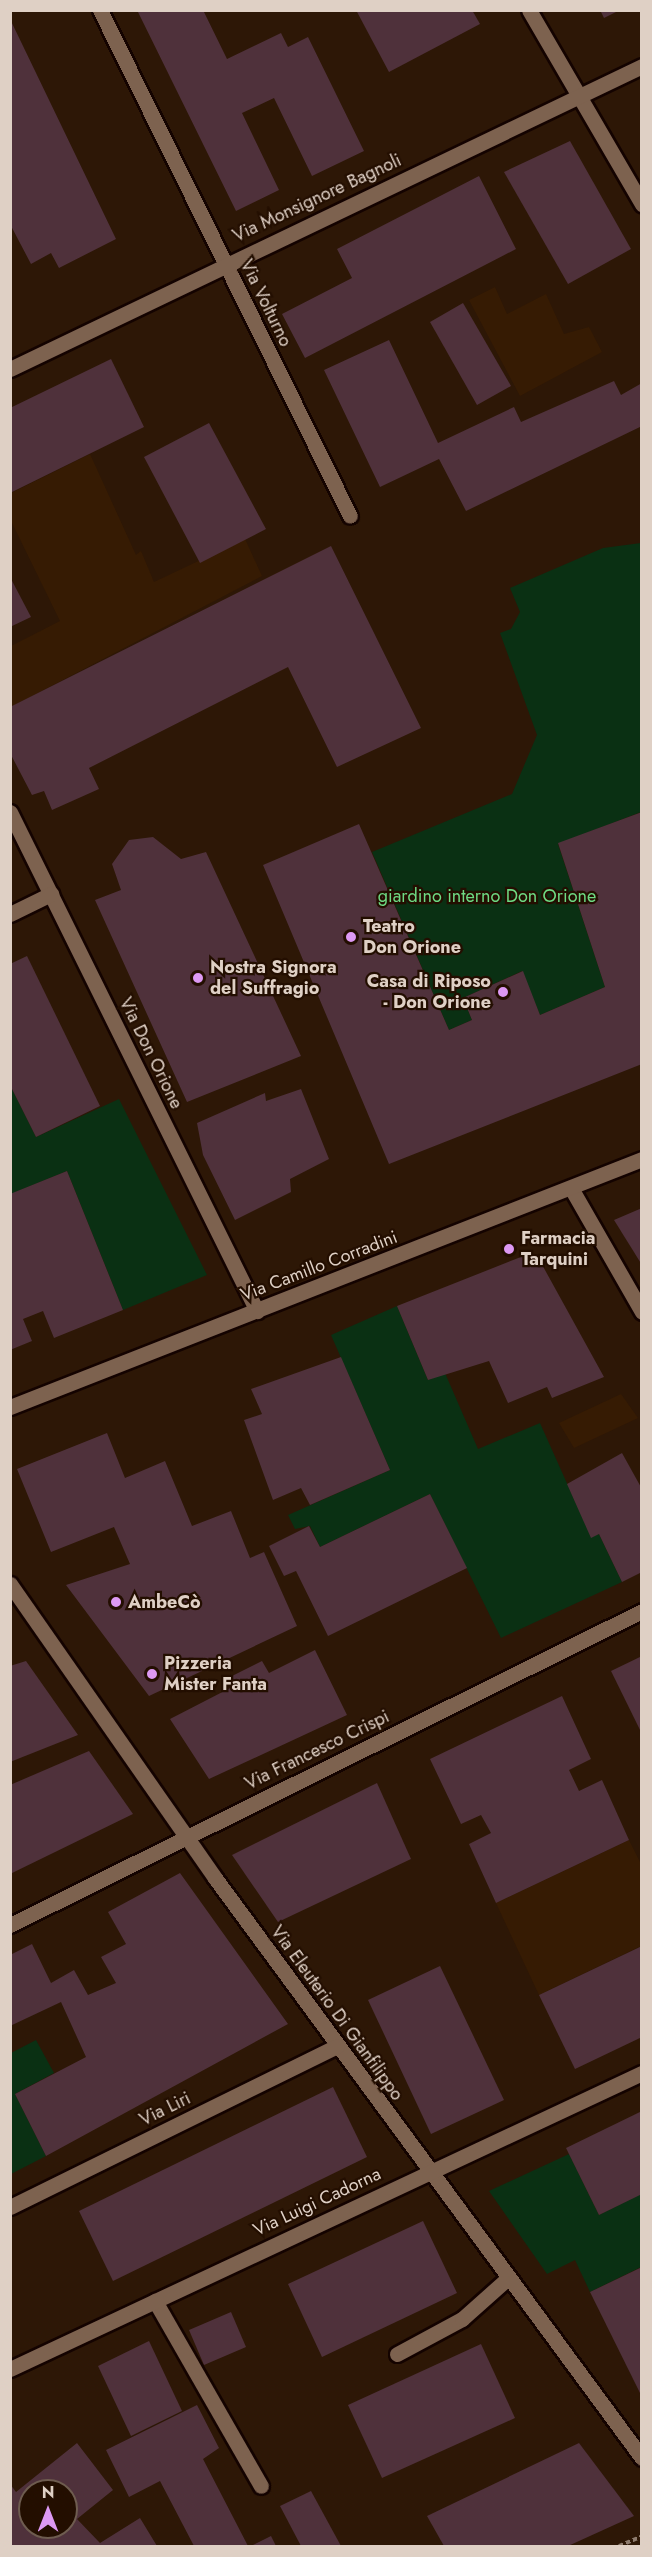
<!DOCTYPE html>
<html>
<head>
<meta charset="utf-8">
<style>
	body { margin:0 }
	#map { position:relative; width:652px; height:2557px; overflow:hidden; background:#2d1706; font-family:Jost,sans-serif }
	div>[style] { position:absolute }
	.built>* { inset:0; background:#361b03 }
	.green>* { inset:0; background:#0a3013 }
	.building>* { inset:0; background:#4f313b }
	.path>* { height:4px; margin-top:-2px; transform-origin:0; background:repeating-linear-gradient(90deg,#8d7b6d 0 4.5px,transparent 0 7.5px) }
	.roads { filter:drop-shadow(2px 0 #140300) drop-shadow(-2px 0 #140300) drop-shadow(0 2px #140300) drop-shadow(0 -2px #140300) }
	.lane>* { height:15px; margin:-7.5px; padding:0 7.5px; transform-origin:7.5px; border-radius:7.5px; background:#7d624f }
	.street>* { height:15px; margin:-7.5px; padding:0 7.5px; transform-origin:7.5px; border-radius:7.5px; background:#7d624f }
	.secondary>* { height:15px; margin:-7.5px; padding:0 7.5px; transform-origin:7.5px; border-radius:7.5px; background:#7d624f }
	.dots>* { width:16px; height:16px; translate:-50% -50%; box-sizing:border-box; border:3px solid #230e00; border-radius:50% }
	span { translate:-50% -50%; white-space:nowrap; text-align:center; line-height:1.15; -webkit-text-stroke:4.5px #230e00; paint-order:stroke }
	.street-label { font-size:18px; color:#dfd0c5 }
	.park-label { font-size:18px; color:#6eda83 }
	.poi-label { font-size:18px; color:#dfd0c5; font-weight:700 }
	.left { translate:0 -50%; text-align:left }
	.right { translate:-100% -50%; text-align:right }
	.frame { position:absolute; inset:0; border:12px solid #dfd0c5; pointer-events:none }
	.north { position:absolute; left:18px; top:2479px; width:60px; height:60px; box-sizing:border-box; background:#230e00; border:2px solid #6e5c4f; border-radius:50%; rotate:0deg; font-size:16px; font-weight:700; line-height:24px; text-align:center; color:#dfd0c5 }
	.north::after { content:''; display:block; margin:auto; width:21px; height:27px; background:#dd99f3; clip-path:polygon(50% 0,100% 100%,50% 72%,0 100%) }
</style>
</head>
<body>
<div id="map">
	<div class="built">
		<i style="clip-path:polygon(495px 287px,507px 314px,546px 294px,564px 334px,589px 327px,602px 352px,520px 396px,469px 300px)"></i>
		<i style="clip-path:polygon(90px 454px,136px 555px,141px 551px,154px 582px,245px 539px,262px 576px,11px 707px,11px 646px,60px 621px,11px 521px,11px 493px)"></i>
		<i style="clip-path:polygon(621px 1394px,638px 1418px,574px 1448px,559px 1423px)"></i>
		<i style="clip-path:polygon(629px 1840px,641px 1864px,641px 1946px,539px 1995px,496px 1903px)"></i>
	</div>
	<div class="green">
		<i style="clip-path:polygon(641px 543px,641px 812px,558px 844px,605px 987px,540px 1015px,522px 971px,463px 998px,472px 1020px,449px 1030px,372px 852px,512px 794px,537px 735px,500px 633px,511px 629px,520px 612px,510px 588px,603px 548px)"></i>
		<i style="clip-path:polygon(10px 1085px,36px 1137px,119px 1099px,207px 1275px,123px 1310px,67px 1171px,11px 1194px)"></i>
		<i style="clip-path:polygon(397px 1306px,428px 1380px,445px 1373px,478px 1449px,540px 1423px,591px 1537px,599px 1534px,622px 1582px,501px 1638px,430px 1494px,320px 1547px,310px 1526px,295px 1529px,288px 1515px,390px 1470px,331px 1335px)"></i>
		<i style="clip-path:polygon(36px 2040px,54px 2073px,15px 2094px,46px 2156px,11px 2174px,11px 2053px)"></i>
		<i style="clip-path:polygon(569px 2154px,599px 2215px,641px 2194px,641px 2267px,590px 2292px,575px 2260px,547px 2274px,489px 2191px)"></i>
	</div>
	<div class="building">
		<i style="clip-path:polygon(137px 10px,203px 10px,227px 59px,281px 33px,288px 47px,308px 37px,364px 151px,312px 176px,274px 98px,242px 113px,279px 190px,236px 211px)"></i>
		<i style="clip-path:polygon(356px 10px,472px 10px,480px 24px,389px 72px)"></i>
		<i style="clip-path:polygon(600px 10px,620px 10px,604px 18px)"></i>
		<i style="clip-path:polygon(10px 19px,116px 239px,59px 268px,51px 253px,31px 264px,10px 224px)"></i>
		<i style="clip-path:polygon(570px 141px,631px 249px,568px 284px,504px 172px)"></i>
		<i style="clip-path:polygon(479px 176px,516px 249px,305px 358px,282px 314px,352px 278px,337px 249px)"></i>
		<i style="clip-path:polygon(463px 303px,511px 386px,477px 405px,430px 322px)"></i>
		<i style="clip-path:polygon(389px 340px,438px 443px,514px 407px,521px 422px,614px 381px,621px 395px,642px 383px,642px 426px,466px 511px,439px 459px,380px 487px,324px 370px)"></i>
		<i style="clip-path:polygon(111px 359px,144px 427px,10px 493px,10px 408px)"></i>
		<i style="clip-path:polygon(209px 423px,266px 529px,200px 563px,144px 457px)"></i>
		<i style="clip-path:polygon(331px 546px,421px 728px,337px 767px,288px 667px,89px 768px,99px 789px,52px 810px,44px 791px,32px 795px,10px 753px,10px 707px)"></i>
		<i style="clip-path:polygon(10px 577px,31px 617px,10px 627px)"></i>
		<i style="clip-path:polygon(642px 812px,642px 1064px,389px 1164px,263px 865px,359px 824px,449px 1030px,472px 1020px,463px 998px,523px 971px,540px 1015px,605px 987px,558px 843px)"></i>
		<i style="clip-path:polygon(153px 837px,181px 859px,206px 852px,301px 1056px,187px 1102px,95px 900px,121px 890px,112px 864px,129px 840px)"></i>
		<i style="clip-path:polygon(27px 956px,100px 1106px,36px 1137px,10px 1085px,10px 964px)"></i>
		<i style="clip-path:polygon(301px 1089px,329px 1159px,290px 1179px,291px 1192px,235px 1220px,203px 1155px,197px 1123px,265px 1093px,266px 1101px)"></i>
		<i style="clip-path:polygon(67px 1171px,123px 1310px,54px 1338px,43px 1311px,23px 1319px,32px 1341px,10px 1350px,10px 1194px)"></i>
		<i style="clip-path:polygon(642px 1208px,642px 1265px,614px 1220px)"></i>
		<i style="clip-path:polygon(531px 1253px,540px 1261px,604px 1377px,552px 1398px,547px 1387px,508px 1403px,489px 1361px,428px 1380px,397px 1306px)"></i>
		<i style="clip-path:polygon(341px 1357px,390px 1470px,310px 1505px,301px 1488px,273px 1500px,244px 1420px,262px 1414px,251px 1389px)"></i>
		<i style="clip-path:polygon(107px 1433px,125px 1478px,165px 1461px,192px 1526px,231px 1511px,250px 1558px,264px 1552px,297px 1626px,149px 1696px,66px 1585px,130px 1564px,114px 1527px,51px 1552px,17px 1469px)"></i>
		<i style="clip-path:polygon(622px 1453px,642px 1489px,642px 1572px,622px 1582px,599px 1534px,591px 1538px,567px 1484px)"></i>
		<i style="clip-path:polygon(430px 1494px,467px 1568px,328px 1636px,296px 1571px,284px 1576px,269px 1546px,309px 1526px,320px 1547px)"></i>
		<i style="clip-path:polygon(315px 1650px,347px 1715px,209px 1779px,170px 1719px,236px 1685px,232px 1676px,262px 1661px,269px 1673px)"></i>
		<i style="clip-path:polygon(642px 1656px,642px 1734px,611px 1671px)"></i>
		<i style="clip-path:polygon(26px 1661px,78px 1735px,10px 1762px,10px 1666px)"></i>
		<i style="clip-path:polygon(562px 1696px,591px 1759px,569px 1770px,579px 1791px,602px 1780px,629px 1840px,496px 1903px,469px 1844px,491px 1833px,481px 1815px,461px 1824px,430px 1759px)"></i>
		<i style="clip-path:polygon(89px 1751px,133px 1814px,10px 1874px,10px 1785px)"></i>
		<i style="clip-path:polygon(377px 1783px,411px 1859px,278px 1922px,232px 1855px)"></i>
		<i style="clip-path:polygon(180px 1873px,288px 2024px,46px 2156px,15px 2094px,86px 2057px,61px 2002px,10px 2026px,10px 1955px,32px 1944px,51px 1983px,74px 1970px,88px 1995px,116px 1983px,101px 1957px,126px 1944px,108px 1912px)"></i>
		<i style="clip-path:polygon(642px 1946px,642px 2037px,575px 2069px,539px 1995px)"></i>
		<i style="clip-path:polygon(440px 1966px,504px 2100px,431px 2134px,368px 2000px)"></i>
		<i style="clip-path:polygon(333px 2087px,367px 2157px,113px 2281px,79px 2211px)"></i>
		<i style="clip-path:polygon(642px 2111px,642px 2194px,599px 2215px,566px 2148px)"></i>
		<i style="clip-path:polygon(423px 2221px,457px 2293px,322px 2357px,288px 2284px)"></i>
		<i style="clip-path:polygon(642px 2267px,642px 2397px,590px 2292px)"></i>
		<i style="clip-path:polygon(231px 2312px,246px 2347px,204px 2365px,189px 2330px)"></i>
		<i style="clip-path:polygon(149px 2341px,182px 2411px,131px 2436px,98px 2366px)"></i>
		<i style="clip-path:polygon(481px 2344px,515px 2418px,382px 2478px,348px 2405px)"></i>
		<i style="clip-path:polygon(197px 2405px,219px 2448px,203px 2459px,248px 2546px,194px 2546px,160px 2481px,129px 2497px,106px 2450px)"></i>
		<i style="clip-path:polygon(evenodd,77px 2443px,113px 2490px,77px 2519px,100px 2543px,140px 2518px,157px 2546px,10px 2546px,10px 2484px,16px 2492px,77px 2443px,30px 2491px,66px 2491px,66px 2527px,30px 2527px,30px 2491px)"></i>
		<i style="clip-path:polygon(579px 2443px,634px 2516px,568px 2546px,444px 2546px,427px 2516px)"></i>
		<i style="clip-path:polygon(311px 2491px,341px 2546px,301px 2546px,280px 2506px)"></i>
		<i style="clip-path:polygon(271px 2536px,276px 2546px,251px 2546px)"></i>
	</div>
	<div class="path">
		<i style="left:619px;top:2546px;width:25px;rotate:-23deg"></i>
	</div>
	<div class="roads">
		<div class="lane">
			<i style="left:155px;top:2301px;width:213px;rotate:60.2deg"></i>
			<i style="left:397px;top:2354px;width:74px;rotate:-28.3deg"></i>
			<i style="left:462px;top:2319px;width:62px;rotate:-41.7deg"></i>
		</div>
		<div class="street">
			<i style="left:100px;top:10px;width:564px;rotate:63.71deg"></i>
			<i style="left:529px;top:10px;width:225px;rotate:59.8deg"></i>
			<i style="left:10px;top:369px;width:701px;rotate:-25.61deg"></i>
			<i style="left:10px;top:812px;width:557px;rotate:63.67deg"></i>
			<i style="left:10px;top:914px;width:46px;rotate:-26deg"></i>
			<i style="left:571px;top:1188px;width:143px;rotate:60.2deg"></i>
			<i style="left:10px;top:1584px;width:358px;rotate:55.1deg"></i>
			<i style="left:215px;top:1878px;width:720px;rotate:53.64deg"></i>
			<i style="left:10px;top:1925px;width:706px;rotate:-26.42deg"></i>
			<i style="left:10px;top:2207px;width:364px;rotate:-26.2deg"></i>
			<i style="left:10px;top:2369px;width:698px;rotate:-25.1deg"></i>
		</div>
		<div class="secondary">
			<i style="left:10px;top:1407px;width:679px;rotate:-21.43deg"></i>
		</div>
	</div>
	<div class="dots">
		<i style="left:351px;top:937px;background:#dd99f3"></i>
		<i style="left:198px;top:978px;background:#dd99f3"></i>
		<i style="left:503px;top:992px;background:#dd99f3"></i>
		<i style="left:509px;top:1249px;background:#dd99f3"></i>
		<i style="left:116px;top:1602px;background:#dd99f3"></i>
		<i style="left:152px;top:1674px;background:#dd99f3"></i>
	</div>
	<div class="street-label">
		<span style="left:317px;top:198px;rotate:-25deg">Via Monsignore Bagnoli</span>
		<span style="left:266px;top:303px;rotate:64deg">Via Volturno</span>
		<span style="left:151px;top:1053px;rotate:64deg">Via Don Orione</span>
		<span style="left:319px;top:1266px;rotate:-21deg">Via Camillo Corradini</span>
		<span style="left:317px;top:1750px;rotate:-26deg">Via Francesco Crispi</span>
		<span style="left:337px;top:2013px;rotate:54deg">Via Eleuterio Di Gianfilippo</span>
		<span style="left:165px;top:2109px;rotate:-26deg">Via Liri</span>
		<span style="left:317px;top:2202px;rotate:-25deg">Via Luigi Cadorna</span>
	</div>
	<div class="park-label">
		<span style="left:487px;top:896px">giardino interno Don Orione</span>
	</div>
	<div class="poi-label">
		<span class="left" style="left:363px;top:937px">Teatro<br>Don Orione</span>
		<span class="left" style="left:210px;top:978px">Nostra Signora<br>del Suffragio</span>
		<span class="right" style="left:491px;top:992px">Casa di Riposo<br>- Don Orione</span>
		<span class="left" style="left:521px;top:1249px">Farmacia<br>Tarquini</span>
		<span class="left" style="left:128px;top:1602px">AmbeCò</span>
		<span class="left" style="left:164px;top:1674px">Pizzeria<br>Mister Fanta</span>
	</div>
	<div class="frame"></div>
	<div class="north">N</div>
</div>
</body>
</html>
